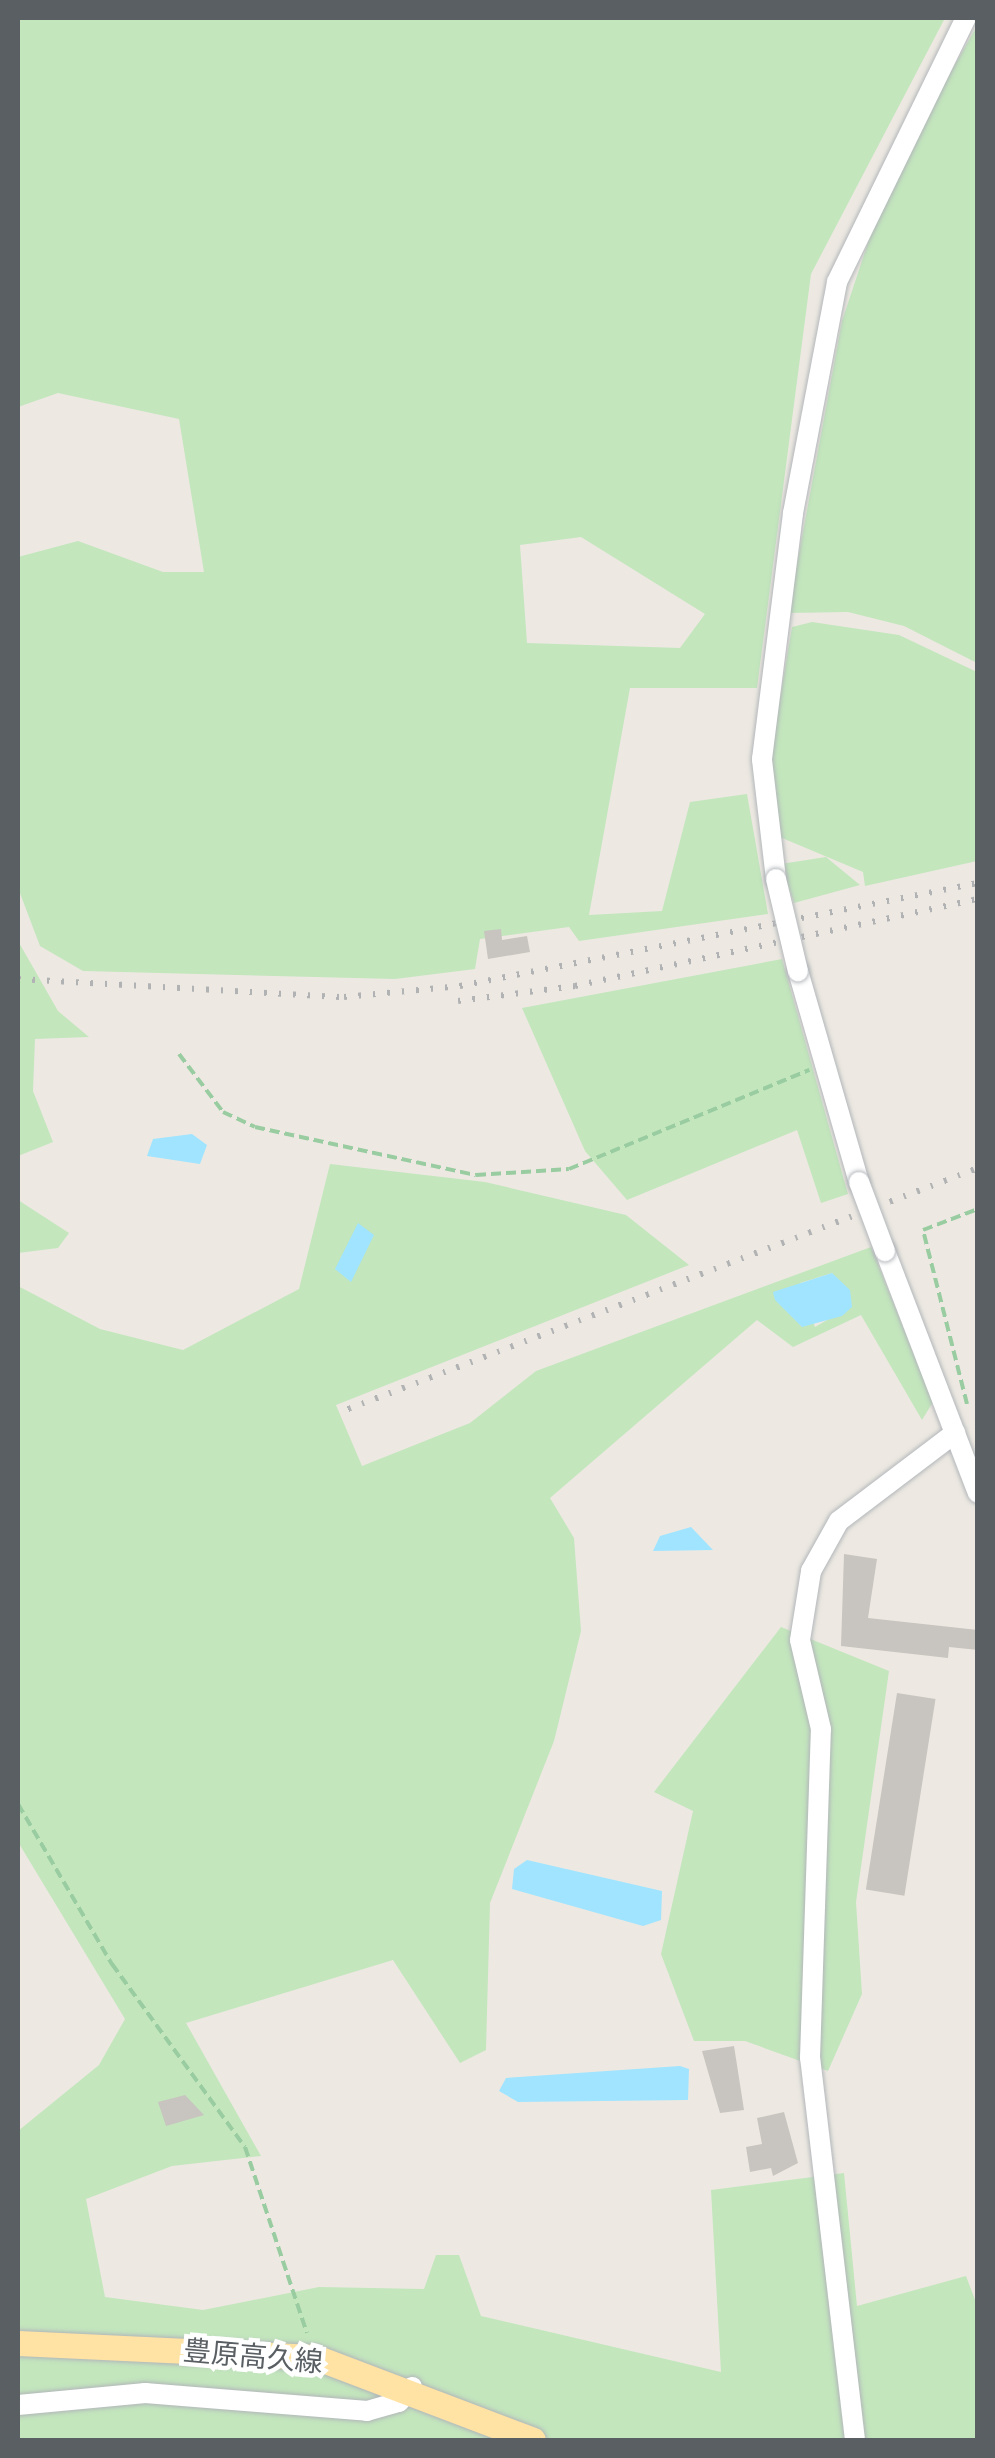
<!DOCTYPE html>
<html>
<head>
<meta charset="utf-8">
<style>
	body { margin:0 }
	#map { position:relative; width:995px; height:2458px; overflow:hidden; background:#ede9e2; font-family:"DejaVu Sans","Noto Sans JP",sans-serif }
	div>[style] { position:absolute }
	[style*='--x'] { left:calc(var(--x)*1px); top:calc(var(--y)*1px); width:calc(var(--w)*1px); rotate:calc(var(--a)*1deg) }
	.green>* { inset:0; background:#c3e6bd }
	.water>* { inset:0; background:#a0e4ff }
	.building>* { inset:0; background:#c8c4bf; transform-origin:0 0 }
	.path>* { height:4px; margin-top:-2px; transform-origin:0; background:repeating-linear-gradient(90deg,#99cca0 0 10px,transparent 0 15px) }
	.roads { filter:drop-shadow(0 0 2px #b2b6ba) drop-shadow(0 0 2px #b2b6ba) }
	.minor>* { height:20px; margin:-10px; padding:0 10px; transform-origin:10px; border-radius:10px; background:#fff }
	.major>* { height:25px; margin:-12.5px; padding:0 12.5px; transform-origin:12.5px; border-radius:12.5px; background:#ffe3a5 }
	.rail>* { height:6px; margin-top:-3px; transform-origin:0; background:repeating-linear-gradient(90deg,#b1b2b3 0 2.5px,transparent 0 14.5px) }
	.bridges { filter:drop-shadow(0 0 2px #b2b6ba) drop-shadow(0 0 2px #b2b6ba) }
	.minor-bridge>* { height:20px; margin:-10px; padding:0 10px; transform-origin:10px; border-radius:10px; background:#fff }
	span { translate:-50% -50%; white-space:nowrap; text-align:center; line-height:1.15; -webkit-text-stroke:9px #fff; paint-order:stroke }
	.street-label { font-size:28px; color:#5a5f63 }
	.frame { position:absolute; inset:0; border:20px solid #5a5f63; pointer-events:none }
</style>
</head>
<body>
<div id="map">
	<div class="green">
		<div style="clip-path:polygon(evenodd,18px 18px,945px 18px,811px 274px,757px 688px,630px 688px,589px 915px,662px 911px,690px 802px,747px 794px,768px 914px,579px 941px,569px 927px,480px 939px,475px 969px,395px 979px,83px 971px,40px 946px,18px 888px,18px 557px,78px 541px,163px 572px,204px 572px,179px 419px,58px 393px,18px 407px,18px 18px,581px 537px,705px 614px,680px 648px,527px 643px,520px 545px,581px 537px)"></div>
		<div style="clip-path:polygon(977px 26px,977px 663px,904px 626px,848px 612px,788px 613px,842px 321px,889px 180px)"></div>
		<div style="clip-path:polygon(812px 622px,899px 635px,977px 672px,977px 861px,865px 886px,863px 872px,775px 835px,766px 783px,792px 627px)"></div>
		<div style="clip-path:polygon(826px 857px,860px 885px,794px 903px,781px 864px)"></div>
		<div style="clip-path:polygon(18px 941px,58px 1011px,89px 1037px,35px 1039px,33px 1091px,53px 1142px,18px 1156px)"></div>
		<div style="clip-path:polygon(782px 959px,848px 1194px,821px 1203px,797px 1130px,627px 1200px,585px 1151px,522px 1008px)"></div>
		<div style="clip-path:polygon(evenodd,330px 1164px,485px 1182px,626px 1215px,689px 1265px,336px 1405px,362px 1466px,470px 1423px,536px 1371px,871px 1247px,933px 1402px,922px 1420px,861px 1315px,793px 1347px,757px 1320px,550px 1498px,574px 1538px,581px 1631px,554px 1741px,490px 1903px,486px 2050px,460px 2063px,393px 1960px,186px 2023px,261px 2156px,172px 2166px,86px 2199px,105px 2297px,203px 2310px,319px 2287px,424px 2289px,436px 2255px,459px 2255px,481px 2316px,721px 2372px,711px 2190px,844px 2173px,857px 2306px,966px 2276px,977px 2305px,977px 2440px,18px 2440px,18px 2131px,99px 2065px,125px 2019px,18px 1842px,18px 1286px,100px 1329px,183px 1350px,299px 1289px,330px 1164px,832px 1273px,852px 1306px,815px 1327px,800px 1283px,832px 1273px)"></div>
		<div style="clip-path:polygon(18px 1200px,69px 1233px,58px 1248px,18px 1253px)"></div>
		<div style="clip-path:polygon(781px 1627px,889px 1671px,856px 1902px,862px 1994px,828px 2071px,745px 2041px,694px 2041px,661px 1954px,693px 1811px,654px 1792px)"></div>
	</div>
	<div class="water">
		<div style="clip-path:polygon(192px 1134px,207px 1145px,200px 1164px,147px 1156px,153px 1139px)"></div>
		<div style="clip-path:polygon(358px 1223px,374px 1235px,351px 1282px,335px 1269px)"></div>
		<div style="clip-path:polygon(832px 1273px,850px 1290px,852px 1307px,842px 1316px,802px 1327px,775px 1300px,773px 1292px)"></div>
		<div style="clip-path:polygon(691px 1527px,713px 1550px,653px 1551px,660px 1536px)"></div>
		<div style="clip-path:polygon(527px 1860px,662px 1891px,661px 1920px,643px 1926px,512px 1889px,514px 1869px)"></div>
		<div style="clip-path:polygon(680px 2066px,689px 2069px,688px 2100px,518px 2102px,499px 2091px,506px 2078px)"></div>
	</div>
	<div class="building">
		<div style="clip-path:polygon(501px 929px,502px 940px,527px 936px,530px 952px,488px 959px,484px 931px)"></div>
		<div style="clip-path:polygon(844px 1554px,877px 1559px,868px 1618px,978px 1630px,978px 1650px,949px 1647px,948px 1658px,841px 1646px)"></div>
		<div style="left:897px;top:1693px;width:39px;height:199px;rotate:9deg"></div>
		<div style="clip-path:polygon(734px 2046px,744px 2110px,720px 2113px,702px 2051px)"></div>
		<div style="clip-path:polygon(185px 2095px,204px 2115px,166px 2126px,158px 2102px)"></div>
		<div style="clip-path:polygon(784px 2112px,798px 2163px,773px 2176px,771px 2168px,750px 2172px,746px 2147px,762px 2144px,757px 2118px)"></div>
	</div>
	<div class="path">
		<div style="--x:179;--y:1054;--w:73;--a:52.8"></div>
		<div style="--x:223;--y:1112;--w:35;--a:25"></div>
		<div style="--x:255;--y:1127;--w:226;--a:12.3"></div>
		<div style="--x:476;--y:1175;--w:93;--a:-3.7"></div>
		<div style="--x:569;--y:1169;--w:260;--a:-22.4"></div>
		<div style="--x:967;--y:1404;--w:179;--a:-104.2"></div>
		<div style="--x:923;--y:1230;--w:59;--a:-20.9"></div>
		<div style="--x:18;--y:1804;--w:186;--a:59.6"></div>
		<div style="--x:112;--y:1964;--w:226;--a:54"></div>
		<div style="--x:245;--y:2147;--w:196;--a:71.6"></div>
	</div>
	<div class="roads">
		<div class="minor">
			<div style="--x:776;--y:879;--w:121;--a:-96.7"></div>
			<div style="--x:762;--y:759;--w:248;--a:-82.8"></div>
			<div style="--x:793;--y:513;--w:235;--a:-79.2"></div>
			<div style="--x:837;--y:282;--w:294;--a:-64"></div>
			<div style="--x:798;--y:971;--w:220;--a:73.9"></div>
			<div style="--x:885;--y:1251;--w:259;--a:69"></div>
			<div style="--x:18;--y:2405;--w:128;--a:-5.4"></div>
			<div style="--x:145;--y:2393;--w:223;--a:4.6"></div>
			<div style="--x:367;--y:2411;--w:33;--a:-16"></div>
			<div style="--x:399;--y:2402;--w:20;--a:-49"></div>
			<div style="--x:855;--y:2440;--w:385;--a:-96.7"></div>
			<div style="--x:810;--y:2058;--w:329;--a:-88.1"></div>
			<div style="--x:821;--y:1729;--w:91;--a:-103.3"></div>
			<div style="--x:800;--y:1640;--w:70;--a:-80.9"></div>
			<div style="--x:811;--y:1571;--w:57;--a:-60.8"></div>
			<div style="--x:839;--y:1521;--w:146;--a:-37.2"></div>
		</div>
		<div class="major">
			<div style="--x:18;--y:2343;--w:297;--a:2.7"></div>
			<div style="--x:315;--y:2357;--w:233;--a:20.8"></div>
		</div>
	</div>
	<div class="rail">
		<div style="--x:18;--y:979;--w:326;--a:3.2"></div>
		<div style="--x:344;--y:997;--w:117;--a:-5.4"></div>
		<div style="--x:460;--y:986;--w:528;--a:-11.25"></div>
		<div style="--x:458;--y:1001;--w:118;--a:-7.3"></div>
		<div style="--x:575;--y:986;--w:412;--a:-12.2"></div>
		<div style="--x:348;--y:1409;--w:675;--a:-20.93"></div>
	</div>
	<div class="bridges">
		<div class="minor-bridge">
			<div style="--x:776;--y:879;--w:95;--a:76.6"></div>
			<div style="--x:859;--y:1182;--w:74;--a:69.4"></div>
		</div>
	</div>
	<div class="street-label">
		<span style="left:253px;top:2357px;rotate:5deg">豊原高久線</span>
	</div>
	<div class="frame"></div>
</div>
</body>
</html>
